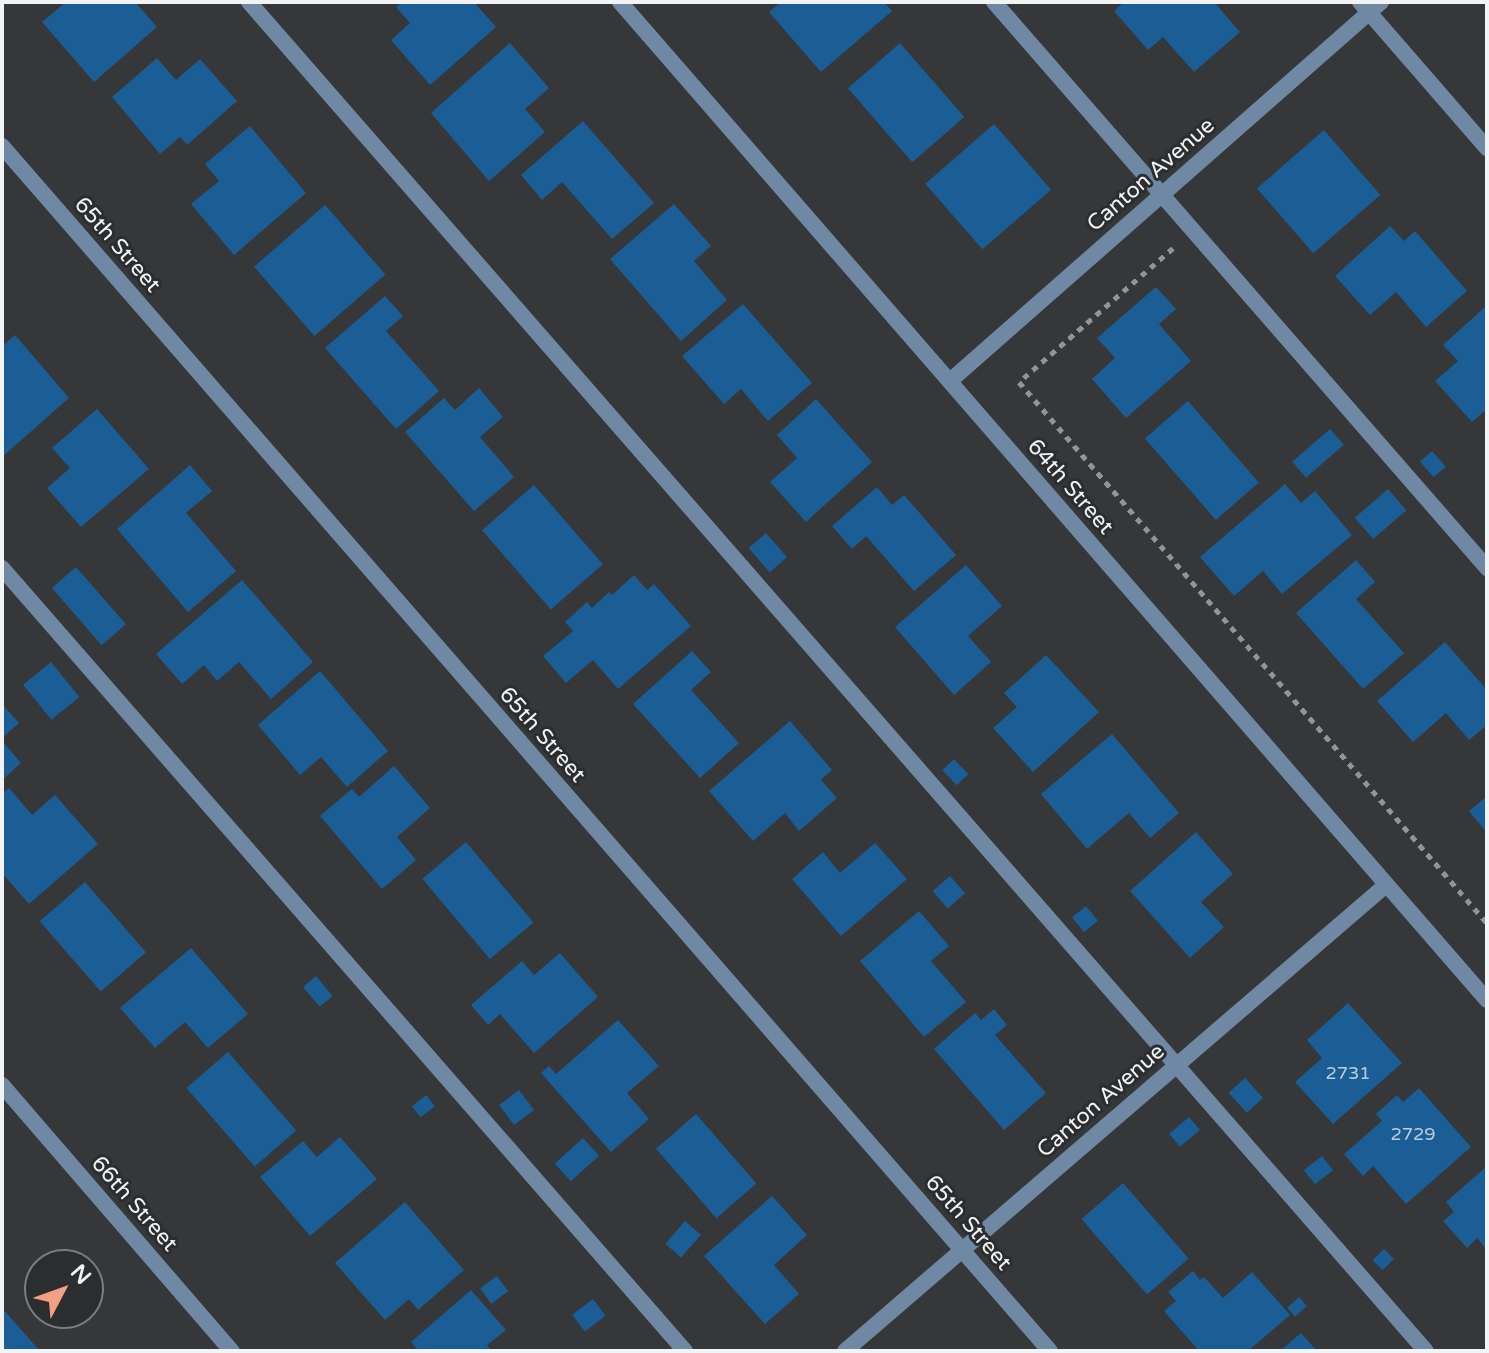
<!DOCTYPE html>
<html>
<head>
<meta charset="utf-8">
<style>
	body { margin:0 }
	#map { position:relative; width:1489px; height:1353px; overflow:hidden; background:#353739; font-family:"Varela Round",sans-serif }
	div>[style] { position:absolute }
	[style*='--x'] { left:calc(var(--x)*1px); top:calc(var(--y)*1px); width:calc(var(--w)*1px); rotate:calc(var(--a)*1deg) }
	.building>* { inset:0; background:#1b5e96; transform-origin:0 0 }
	.path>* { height:5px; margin-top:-2.5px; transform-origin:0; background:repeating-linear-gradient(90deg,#929495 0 6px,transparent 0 12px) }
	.service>* { height:16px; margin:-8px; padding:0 8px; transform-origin:8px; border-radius:8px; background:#6f89a4 }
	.minor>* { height:16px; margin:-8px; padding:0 8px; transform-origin:8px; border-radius:8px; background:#6f89a4 }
	.tertiary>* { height:16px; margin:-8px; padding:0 8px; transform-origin:8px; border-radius:8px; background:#6f89a4 }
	span { translate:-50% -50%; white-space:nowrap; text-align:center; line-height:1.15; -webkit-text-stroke:6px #2b2d2f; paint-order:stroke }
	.number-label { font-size:18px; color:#bccedc }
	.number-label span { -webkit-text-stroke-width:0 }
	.street-label { font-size:22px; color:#f1f3f4 }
	.frame { position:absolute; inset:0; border:4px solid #f1f3f4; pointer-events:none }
	.north { position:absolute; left:24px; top:1249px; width:80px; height:80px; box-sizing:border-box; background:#2b2d2f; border:2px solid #7a7c7e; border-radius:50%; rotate:49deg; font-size:22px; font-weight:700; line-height:32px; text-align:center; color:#f1f3f4 }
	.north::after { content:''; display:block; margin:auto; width:28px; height:36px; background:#f39f84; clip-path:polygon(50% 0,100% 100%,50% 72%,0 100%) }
</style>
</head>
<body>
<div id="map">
	<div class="building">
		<div style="clip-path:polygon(66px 2px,135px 2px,157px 27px,94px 82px,42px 22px)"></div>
		<div style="clip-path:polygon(402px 2px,474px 2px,496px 27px,430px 85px,391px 40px,410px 23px,396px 7px)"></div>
		<div style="clip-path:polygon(781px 2px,884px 2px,892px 11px,821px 72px,769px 12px)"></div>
		<div style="clip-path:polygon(1124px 2px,1214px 2px,1240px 32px,1194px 72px,1163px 37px,1148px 50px,1114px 11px)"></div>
		<div style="clip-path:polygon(510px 43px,549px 88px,525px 109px,545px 132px,489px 181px,431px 113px)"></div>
		<div style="left:900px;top:43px;width:98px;height:69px;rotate:49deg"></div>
		<div style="clip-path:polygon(157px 58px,176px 80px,200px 59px,237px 101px,187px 145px,180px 137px,160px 154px,112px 97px)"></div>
		<div style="clip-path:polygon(583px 121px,654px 203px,612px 239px,562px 182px,542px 200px,521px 175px)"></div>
		<div style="left:994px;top:124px;width:87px;height:91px;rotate:49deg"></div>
		<div style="clip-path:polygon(250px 126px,306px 193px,234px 255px,191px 204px,219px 181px,205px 164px)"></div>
		<div style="left:1324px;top:130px;width:86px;height:89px;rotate:49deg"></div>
		<div style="clip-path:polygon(674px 204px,711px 246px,694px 261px,727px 300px,681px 341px,610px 259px)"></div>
		<div style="left:325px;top:205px;width:92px;height:94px;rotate:49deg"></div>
		<div style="clip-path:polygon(1390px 226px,1404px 241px,1415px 231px,1467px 291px,1426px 327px,1396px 292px,1370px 315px,1335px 276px)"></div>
		<div style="clip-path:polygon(1156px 287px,1176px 309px,1159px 324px,1191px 361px,1126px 418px,1092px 379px,1115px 358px,1097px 338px)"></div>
		<div style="clip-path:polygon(385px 296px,403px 316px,386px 331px,439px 391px,396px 429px,325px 348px)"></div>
		<div style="clip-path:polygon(743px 304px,812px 383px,768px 421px,741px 389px,724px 404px,682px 356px)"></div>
		<div style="clip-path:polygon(1485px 307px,1487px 409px,1472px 422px,1435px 381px,1458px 361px,1443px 345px)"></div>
		<div style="clip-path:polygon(15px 335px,69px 398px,2px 457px,2px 346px)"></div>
		<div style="clip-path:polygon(479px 388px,503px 417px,480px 437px,514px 477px,474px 511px,405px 432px,444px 398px,455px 410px)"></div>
		<div style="clip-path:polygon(816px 399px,872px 462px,806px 522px,770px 482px,797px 458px,777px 435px)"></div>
		<div style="left:1188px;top:401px;width:108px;height:57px;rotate:49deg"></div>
		<div style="clip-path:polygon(97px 409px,149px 469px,81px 527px,47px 488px,70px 468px,52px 448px)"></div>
		<div style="left:1330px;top:429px;width:21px;height:50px;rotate:49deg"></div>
		<div style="left:1432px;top:451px;width:21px;height:16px;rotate:49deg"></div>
		<div style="clip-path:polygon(190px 465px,212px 491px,186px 513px,236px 571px,188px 612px,117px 529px)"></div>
		<div style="clip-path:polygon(1285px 484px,1301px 503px,1315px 491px,1352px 535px,1282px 594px,1263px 571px,1234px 596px,1200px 557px)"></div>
		<div style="left:534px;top:485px;width:105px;height:69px;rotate:49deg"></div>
		<div style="clip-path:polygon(877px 487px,892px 505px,904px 495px,956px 555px,914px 591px,866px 536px,852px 549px,832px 526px)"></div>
		<div style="left:1388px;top:489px;width:28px;height:44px;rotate:49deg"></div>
		<div style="left:766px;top:533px;width:32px;height:23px;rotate:49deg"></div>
		<div style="clip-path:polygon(1356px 560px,1375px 582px,1356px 599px,1404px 653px,1363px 689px,1296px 613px)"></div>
		<div style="clip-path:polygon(966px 565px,1002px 606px,968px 636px,991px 662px,954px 695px,895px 627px)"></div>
		<div style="left:76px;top:567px;width:76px;height:32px;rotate:49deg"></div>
		<div style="clip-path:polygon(634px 575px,647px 590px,654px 584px,691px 626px,618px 689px,593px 660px,566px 683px,543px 656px,573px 631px,565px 622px,587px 602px,592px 608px,609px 592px,612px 595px)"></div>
		<div style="clip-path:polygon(242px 580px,313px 662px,271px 699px,239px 662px,217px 681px,204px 665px,182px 684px,156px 654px)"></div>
		<div style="clip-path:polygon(1445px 642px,1487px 690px,1487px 725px,1469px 740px,1446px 713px,1413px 742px,1377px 701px)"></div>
		<div style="clip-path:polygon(692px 651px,711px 672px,691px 690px,739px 743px,700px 778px,633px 704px)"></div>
		<div style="clip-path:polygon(1046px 655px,1099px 712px,1033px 772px,993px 728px,1017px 707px,1004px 693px)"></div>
		<div style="left:51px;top:662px;width:45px;height:36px;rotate:51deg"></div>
		<div style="clip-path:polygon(320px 671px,388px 751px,347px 787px,321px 757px,300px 775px,258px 725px)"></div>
		<div style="clip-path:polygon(2px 704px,19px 723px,2px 738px)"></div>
		<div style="clip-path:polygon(790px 721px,832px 770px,821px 780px,837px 798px,799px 831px,785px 813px,753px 841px,709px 791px)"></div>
		<div style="clip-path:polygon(1112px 734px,1179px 813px,1150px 838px,1129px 813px,1087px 849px,1041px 794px)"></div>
		<div style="clip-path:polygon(2px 741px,21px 763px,2px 780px)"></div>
		<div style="left:954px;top:759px;width:21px;height:16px;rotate:47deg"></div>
		<div style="clip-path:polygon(394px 766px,430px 808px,397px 837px,416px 860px,382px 889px,320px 816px,352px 789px,359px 797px)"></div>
		<div style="clip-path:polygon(9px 788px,32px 815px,55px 795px,98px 844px,29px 904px,2px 873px,2px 794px)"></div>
		<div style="clip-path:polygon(1487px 796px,1487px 833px,1469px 811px)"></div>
		<div style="clip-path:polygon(1196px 832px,1233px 874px,1201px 902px,1224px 927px,1190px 958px,1130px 891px)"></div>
		<div style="left:466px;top:842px;width:105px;height:57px;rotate:50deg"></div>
		<div style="clip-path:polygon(875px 843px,907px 879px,841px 936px,792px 879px,823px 852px,840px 873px)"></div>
		<div style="left:950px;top:876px;width:23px;height:23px;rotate:49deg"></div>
		<div style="left:85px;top:882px;width:93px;height:60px;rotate:49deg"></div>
		<div style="left:1086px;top:906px;width:19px;height:18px;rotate:51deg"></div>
		<div style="clip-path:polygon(919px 911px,949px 946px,931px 961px,966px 1002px,924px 1037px,860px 961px)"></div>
		<div style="clip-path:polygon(191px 948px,248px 1014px,208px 1048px,185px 1022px,155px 1048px,120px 1008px)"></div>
		<div style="clip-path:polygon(560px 953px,598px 997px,534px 1053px,500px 1014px,488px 1025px,471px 1005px,522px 961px,534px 975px)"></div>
		<div style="left:316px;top:976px;width:26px;height:17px;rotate:50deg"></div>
		<div style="clip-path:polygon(1348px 1003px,1402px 1063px,1333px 1124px,1295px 1082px,1322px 1058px,1307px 1040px)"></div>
		<div style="clip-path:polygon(994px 1009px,1007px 1025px,995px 1035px,1046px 1093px,1004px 1130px,934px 1049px,975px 1013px,981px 1020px)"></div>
		<div style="clip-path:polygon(618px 1020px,659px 1066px,627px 1093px,649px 1119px,611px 1152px,541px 1073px,549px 1066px,556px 1074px)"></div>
		<div style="left:228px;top:1052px;width:104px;height:55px;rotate:49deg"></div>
		<div style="left:1245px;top:1078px;width:27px;height:22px;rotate:48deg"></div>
		<div style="clip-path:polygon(1419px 1088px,1471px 1147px,1406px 1204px,1373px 1166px,1363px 1176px,1344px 1154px,1382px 1121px,1376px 1114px,1397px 1095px,1403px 1102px)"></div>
		<div style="left:519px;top:1090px;width:25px;height:25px;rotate:53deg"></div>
		<div style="left:426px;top:1095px;width:14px;height:18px;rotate:51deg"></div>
		<div style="left:696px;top:1114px;width:92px;height:53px;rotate:49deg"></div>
		<div style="left:1189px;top:1117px;width:17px;height:26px;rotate:50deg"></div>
		<div style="clip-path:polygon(340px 1137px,377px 1179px,310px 1236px,260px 1177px,303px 1141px,317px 1157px)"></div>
		<div style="left:583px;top:1138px;width:24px;height:38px;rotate:48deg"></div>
		<div style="left:1322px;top:1156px;width:18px;height:23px;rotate:52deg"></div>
		<div style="clip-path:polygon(1487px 1166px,1487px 1250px,1477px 1238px,1467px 1248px,1443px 1221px,1454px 1212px,1446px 1202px)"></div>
		<div style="left:1123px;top:1183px;width:100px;height:55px;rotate:49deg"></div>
		<div style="clip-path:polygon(772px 1196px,807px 1235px,774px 1265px,799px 1294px,765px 1324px,704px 1256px)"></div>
		<div style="clip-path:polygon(405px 1202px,464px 1270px,418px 1310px,409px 1299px,385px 1320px,335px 1263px)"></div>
		<div style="left:685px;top:1221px;width:21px;height:30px;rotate:41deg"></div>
		<div style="left:1384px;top:1249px;width:14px;height:16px;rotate:45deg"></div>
		<div style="clip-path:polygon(1193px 1271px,1200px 1280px,1204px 1277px,1223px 1298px,1252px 1272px,1290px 1315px,1248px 1351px,1199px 1351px,1164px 1311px,1176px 1301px,1168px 1292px)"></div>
		<div style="left:497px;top:1276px;width:19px;height:21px;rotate:54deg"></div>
		<div style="clip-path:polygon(471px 1290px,506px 1330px,487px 1345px,492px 1351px,419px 1351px,411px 1342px)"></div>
		<div style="left:1299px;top:1297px;width:12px;height:16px;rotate:48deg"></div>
		<div style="left:593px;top:1299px;width:21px;height:26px;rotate:53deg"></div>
		<div style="clip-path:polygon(2px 1308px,40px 1351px,2px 1351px)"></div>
		<div style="clip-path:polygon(1301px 1333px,1317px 1351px,1280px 1351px)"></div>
	</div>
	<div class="path">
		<div style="--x:1173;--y:248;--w:204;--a:139"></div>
		<div style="--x:1019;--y:382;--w:715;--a:49.14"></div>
	</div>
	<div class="service">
		<div style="--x:249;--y:2;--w:1790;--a:48.9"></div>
		<div style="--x:994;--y:2;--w:751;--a:48.94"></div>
		<div style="--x:2;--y:568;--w:1039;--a:48.9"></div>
	</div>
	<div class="minor">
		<div style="--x:620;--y:2;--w:1322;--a:49.02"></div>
		<div style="--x:1360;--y:2;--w:194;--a:49"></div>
		<div style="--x:2;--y:146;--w:1597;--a:48.99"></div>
		<div style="--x:950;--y:381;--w:574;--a:-41.33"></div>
		<div style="--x:845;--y:1351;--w:714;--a:-40.74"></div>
	</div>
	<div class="tertiary">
		<div style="--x:2;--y:1085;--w:352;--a:49.2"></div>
	</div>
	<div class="number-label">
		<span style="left:1348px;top:1073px">2731</span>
		<span style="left:1413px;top:1134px">2729</span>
	</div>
	<div class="street-label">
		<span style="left:1151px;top:175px;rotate:-41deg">Canton Avenue</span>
		<span style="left:117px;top:245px;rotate:49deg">65th Street</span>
		<span style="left:1070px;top:487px;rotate:49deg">64th Street</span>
		<span style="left:542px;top:735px;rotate:49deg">65th Street</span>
		<span style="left:1101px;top:1101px;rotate:-41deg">Canton Avenue</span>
		<span style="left:134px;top:1204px;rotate:49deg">66th Street</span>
		<span style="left:968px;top:1223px;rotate:49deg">65th Street</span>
	</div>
	<div class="frame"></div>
	<div class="north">N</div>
</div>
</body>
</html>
